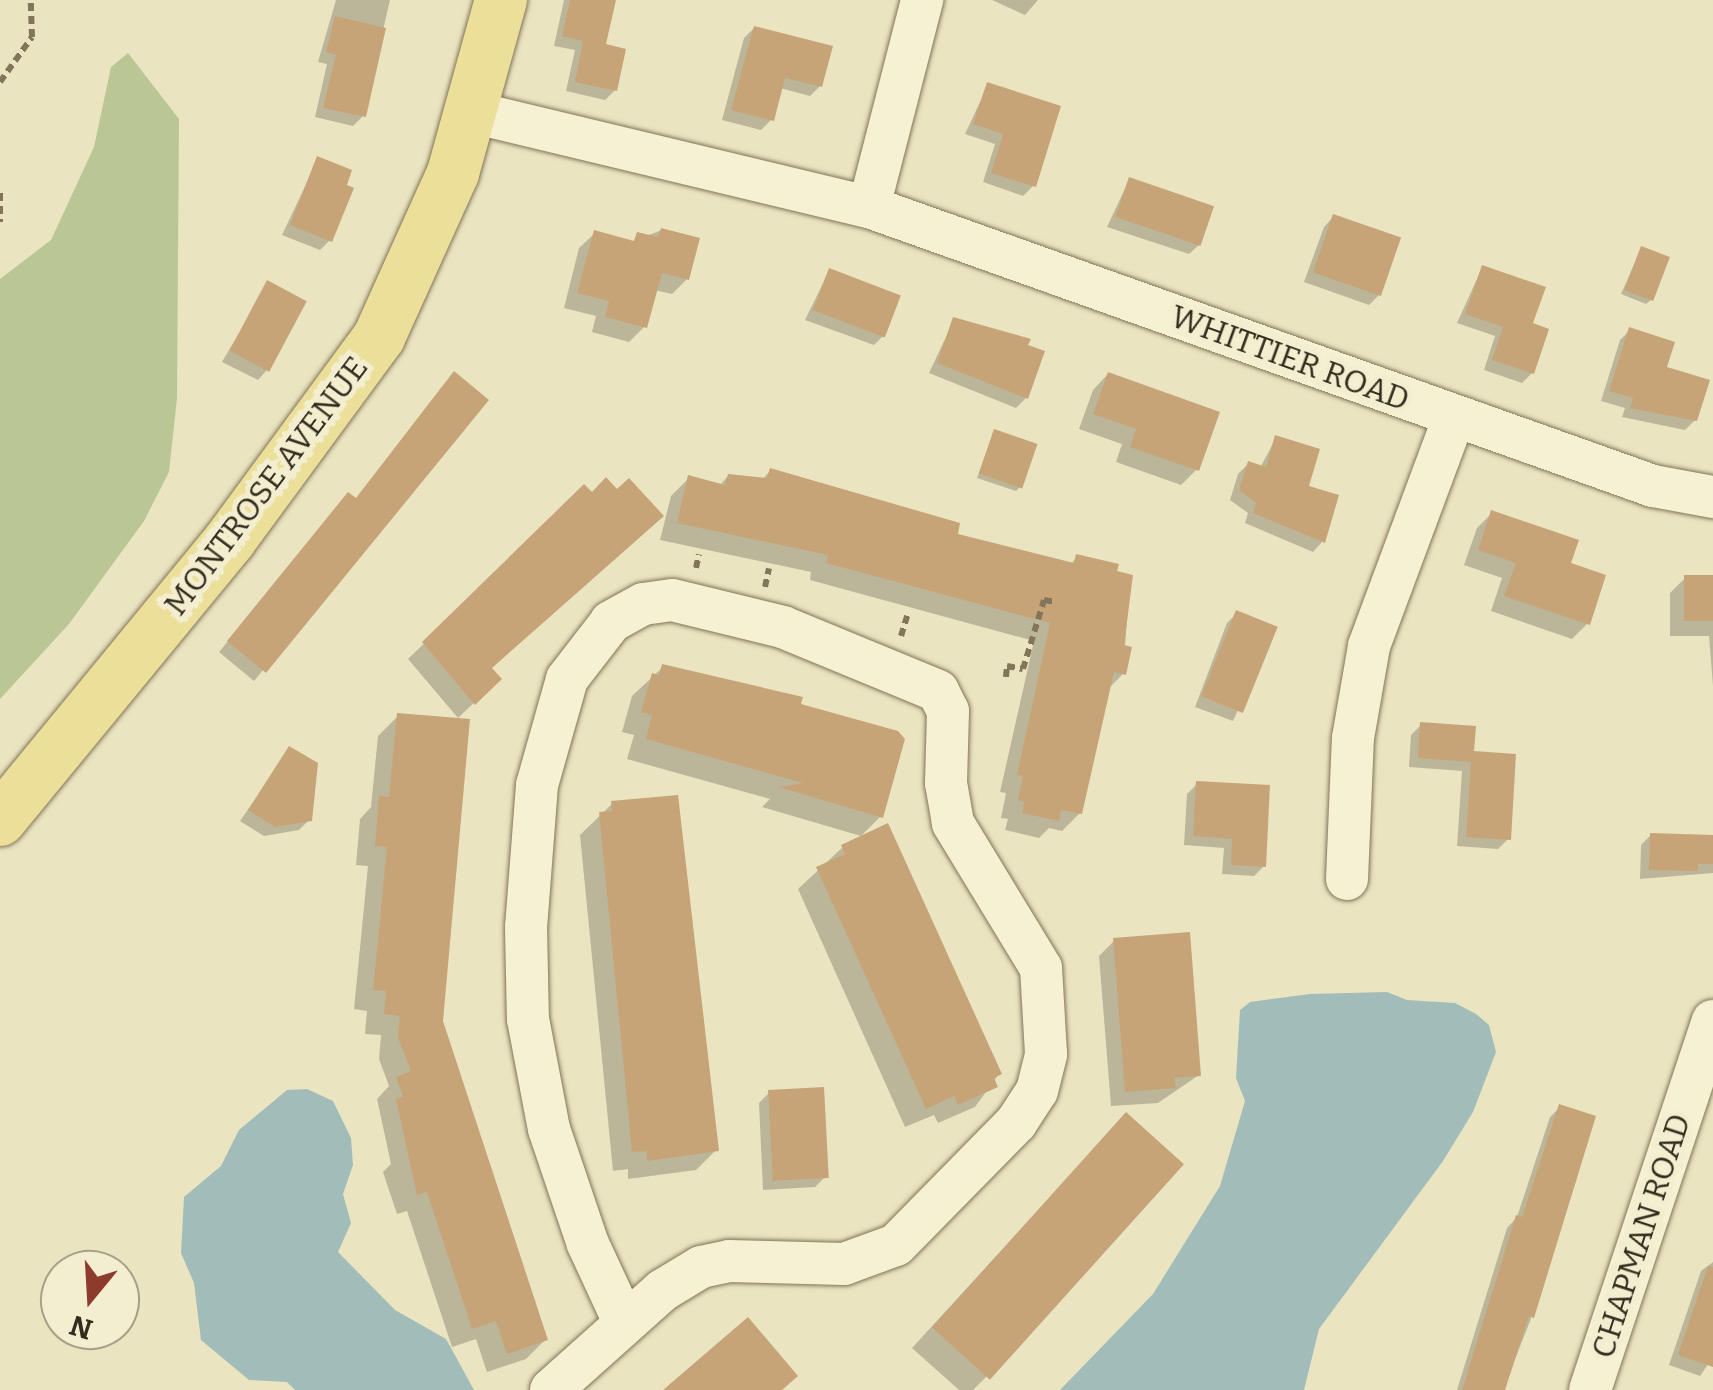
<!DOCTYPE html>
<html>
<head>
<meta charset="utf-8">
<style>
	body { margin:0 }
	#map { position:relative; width:1713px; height:1390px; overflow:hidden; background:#eae4c0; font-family:Bitter,serif }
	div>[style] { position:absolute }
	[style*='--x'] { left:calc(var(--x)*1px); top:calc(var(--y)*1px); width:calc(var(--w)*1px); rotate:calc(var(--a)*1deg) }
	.green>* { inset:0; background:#bac795 }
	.water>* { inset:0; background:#a2bdb9 }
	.shadow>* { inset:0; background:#0003 }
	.building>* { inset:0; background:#c7a478; transform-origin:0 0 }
	.path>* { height:6px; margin-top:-3px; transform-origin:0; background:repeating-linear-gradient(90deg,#827559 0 8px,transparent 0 13px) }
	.roads { filter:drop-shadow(0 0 2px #827559) drop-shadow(0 0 2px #827559) }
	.minor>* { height:42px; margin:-21px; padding:0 21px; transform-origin:21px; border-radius:21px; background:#f6f1d2 }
	.major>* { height:52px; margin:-26px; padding:0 26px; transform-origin:26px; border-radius:26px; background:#ecdf99 }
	span { translate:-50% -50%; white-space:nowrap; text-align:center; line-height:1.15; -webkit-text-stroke:10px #f2eecf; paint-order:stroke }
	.street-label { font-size:32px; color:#332b1d }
	.north { position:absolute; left:40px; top:1250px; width:100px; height:100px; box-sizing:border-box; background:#f2eecf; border:2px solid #a6a088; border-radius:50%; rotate:198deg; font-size:28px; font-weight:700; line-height:40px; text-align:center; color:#332b1d }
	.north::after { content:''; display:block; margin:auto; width:35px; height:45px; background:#8d3b2d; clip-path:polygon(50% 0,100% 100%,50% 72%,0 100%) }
</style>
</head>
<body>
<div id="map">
	<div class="green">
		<div style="clip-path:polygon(128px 53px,179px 119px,177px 398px,169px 472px,144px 521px,69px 624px,0 699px,0 279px,51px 240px,94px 147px,111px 67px)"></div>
	</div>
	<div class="water">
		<div style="clip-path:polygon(1387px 992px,1407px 1000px,1455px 1003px,1476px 1014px,1489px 1025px,1496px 1052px,1473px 1112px,1443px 1161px,1319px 1329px,1304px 1390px,1060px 1390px,1153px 1294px,1220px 1186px,1245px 1101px,1236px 1078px,1240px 1010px,1250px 1002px,1310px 994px)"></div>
		<div style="clip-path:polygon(307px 1089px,333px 1101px,351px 1138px,353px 1165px,343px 1194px,351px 1223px,338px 1252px,395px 1310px,446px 1339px,474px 1390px,295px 1390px,287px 1382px,249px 1380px,201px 1340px,194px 1283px,181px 1253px,184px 1197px,221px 1166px,239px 1130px,287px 1090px)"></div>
	</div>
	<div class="shadow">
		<div style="clip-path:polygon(336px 0,390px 0,363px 116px,353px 126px,315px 117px,327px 64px,318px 62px)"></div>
		<div style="clip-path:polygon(564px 0,613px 0,603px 46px,615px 90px,605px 100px,566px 91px,575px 50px,554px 46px)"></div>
		<div style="clip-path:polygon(992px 0,1038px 0,1025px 15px)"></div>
		<div style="clip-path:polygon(754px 28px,820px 86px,810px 96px,780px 88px,771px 120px,761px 130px,722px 120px,744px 38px)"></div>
		<div style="clip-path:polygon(988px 85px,1033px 186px,1023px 196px,983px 182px,995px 144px,965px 134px)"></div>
		<div style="clip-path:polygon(318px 159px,330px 240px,320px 250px,282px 235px)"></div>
		<div style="clip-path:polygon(1129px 180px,1199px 245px,1189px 254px,1107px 227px)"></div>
		<div style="clip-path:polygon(1333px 217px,1379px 295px,1369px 305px,1304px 282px,1324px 227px)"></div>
		<div style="clip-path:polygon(662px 230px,687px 279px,672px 294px,654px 290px,644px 327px,629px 342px,592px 332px,596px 316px,564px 308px,579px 248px,595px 233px,630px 242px)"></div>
		<div style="clip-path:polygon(1641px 249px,1651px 300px,1646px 304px,1621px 294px)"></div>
		<div style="clip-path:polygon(1482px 268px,1530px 325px,1532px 373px,1522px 383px,1484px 370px,1495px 336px,1457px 323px)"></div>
		<div style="clip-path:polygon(829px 271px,884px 335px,874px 345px,805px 320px)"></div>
		<div style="clip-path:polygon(268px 284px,267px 370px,258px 380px,222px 362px)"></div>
		<div style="clip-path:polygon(954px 320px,1026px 398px,1016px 408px,929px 373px)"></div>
		<div style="clip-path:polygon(1630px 330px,1695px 420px,1685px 430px,1622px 417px,1625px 408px,1601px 401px,1620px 340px)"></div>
		<div style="clip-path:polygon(1108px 374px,1196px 470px,1181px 485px,1116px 462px,1122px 444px,1079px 429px,1093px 390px)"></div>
		<div style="clip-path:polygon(485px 400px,254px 681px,219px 652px,339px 505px,355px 500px)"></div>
		<div style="clip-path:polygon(995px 432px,1020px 487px,1016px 491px,977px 478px)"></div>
		<div style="clip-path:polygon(1276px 438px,1305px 487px,1322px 542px,1313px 552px,1245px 523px,1248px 513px,1230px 500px,1238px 474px,1248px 464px,1260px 468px)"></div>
		<div style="clip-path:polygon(770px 471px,955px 535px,1070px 565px,1077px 557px,1130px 577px,1123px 674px,1108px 689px,1080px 813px,1062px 831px,1049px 828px,1039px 838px,1005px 830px,1008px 819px,1001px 818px,1006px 793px,1000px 792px,1034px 641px,810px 580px,811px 572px,660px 540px,671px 496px,689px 478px,719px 486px,728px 476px,762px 480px)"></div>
		<div style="clip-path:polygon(584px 488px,646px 531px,489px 668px,499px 679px,458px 718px,408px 659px)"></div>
		<div style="clip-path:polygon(1492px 513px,1568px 565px,1588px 623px,1572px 639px,1491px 611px,1502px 578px,1464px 565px,1477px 528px)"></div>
		<div style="clip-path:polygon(1685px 578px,1713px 578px,1713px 686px,1709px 636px,1670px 636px,1670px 593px)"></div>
		<div style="clip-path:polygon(1237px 613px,1275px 628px,1233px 721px,1195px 707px,1227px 623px)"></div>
		<div style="clip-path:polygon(663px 667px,800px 698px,797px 705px,881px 816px,861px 836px,762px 807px,770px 799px,627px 759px,634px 735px,622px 732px,632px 696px)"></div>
		<div style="clip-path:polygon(398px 716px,441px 1021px,546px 1339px,526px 1359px,487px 1372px,476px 1339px,452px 1347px,407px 1211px,397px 1214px,383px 1172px,391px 1164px,377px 1099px,389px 1086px,379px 1059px,381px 1035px,365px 1034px,367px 1011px,354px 1009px,368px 866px,356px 865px,360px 819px,371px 807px,378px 736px)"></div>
		<div style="clip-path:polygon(1421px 725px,1472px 753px,1508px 839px,1498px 849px,1457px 846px,1462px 771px,1409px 767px,1411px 735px)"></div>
		<div style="clip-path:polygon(290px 749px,309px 820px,299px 830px,264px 836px,240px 821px)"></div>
		<div style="clip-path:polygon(1197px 784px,1264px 866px,1254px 876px,1222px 874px,1224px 848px,1184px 845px,1187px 794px)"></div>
		<div style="clip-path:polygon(612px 804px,716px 1150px,696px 1170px,628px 1179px,628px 1169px,613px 1171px,580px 835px)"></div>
		<div style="clip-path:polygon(1651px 835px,1713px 838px,1713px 873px,1640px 879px,1641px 845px)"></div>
		<div style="clip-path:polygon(843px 847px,999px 1074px,975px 1107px,938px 1123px,934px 1115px,905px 1127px,798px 889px)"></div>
		<div style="clip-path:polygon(1114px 941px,1199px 1075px,1158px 1103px,1111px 1106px,1099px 956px)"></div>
		<div style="clip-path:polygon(769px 1093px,825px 1177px,815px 1187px,763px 1190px,759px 1103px)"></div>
		<div style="clip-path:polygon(1560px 1107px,1532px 1316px,1503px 1390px,1457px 1390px,1507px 1228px,1517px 1217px,1550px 1117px)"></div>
		<div style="clip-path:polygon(1107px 1135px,986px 1377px,973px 1390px,959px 1390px,912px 1348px)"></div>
		<div style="clip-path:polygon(1713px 1262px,1713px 1357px,1700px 1376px,1669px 1365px,1701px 1271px)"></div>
	</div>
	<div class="building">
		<div style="clip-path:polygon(570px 0,616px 0,606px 44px,626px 49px,617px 91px,575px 82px,583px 41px,562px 36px)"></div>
		<div style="clip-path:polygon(335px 16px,386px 28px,366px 117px,323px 108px,336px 55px,326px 52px)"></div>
		<div style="clip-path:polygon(754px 26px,833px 46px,822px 87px,785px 78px,774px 121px,731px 110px)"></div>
		<div style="clip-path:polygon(987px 82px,1061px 106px,1036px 187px,991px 173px,1003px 134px,973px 124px)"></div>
		<div style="clip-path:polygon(317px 156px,352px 170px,347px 185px,354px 188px,332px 242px,290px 225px)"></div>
		<div style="left:1129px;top:177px;width:90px;height:42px;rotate:19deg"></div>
		<div style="left:1333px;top:214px;width:72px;height:62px;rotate:19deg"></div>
		<div style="clip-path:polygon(661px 228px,700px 238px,689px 280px,662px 273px,647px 328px,605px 317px,609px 301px,577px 293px,594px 230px,634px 241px,637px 232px,658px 237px)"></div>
		<div style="left:1641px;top:246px;width:31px;height:47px;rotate:21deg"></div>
		<div style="clip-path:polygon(1482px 265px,1546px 287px,1533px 323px,1549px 329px,1534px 374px,1492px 360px,1503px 327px,1465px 314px)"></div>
		<div style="left:829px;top:268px;width:77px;height:45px;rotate:21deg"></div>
		<div style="left:267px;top:280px;width:45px;height:80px;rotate:28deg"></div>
		<div style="clip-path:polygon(953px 317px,1031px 339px,1028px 345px,1045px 351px,1028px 399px,937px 363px)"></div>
		<div style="clip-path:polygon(1629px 327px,1675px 342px,1667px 367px,1710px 380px,1697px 421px,1630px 408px,1633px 398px,1609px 391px)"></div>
		<div style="clip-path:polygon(454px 371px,489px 400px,266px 673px,227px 641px,348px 492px,356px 498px)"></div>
		<div style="clip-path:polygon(1108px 372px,1220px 412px,1199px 471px,1130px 447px,1136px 429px,1093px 414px)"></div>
		<div style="left:994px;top:429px;width:46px;height:47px;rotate:19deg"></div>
		<div style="clip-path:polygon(1275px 435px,1320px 449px,1309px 486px,1339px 495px,1325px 543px,1253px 513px,1256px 503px,1239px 490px,1248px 461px,1266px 467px)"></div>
		<div style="clip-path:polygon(770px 468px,960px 523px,958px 534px,1074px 563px,1076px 554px,1119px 564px,1117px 571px,1133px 575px,1124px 645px,1132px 647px,1126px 675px,1114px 672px,1082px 814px,1061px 810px,1059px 821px,1022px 813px,1024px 802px,1018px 800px,1023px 776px,1017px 775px,1050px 623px,826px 563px,828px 555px,677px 523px,688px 475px,725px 485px,728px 474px,767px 478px)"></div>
		<div style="clip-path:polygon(606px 477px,617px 489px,629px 478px,664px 516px,492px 668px,502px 679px,475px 705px,422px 642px,584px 484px,592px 492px)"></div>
		<div style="clip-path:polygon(1491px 510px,1579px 540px,1571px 563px,1606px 575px,1590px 625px,1504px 596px,1516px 563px,1478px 550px)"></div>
		<div style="left:1684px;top:575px;width:29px;height:46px"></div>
		<div style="left:1236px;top:610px;width:45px;height:93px;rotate:22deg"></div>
		<div style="clip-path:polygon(662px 664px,803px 697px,801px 704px,898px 731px,905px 739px,883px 818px,779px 787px,803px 783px,646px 739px,652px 715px,641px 712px,652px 673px,659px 675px)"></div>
		<div style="clip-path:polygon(397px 713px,470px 719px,443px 1021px,548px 1340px,507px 1354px,496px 1321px,472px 1329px,427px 1192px,417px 1195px,396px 1099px,403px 1097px,396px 1077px,411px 1071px,398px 1038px,400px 1016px,384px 1014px,386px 991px,373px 990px,387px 847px,375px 846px,379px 796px,389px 797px)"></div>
		<div style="clip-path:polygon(1420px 722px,1476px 726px,1474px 751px,1516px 754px,1511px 840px,1466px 837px,1471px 762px,1418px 758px)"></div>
		<div style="clip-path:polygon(289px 746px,318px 763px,312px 821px,275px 827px,248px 810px)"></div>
		<div style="clip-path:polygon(1196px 781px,1270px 785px,1266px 867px,1231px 865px,1232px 839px,1193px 836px)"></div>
		<div style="clip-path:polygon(678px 795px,719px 1151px,647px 1161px,647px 1151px,632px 1152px,599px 812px,612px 811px,611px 801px)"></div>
		<div style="clip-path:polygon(888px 823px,1002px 1074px,994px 1078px,998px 1087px,958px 1105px,954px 1096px,926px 1109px,816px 867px,845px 854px,841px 845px)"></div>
		<div style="clip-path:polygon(1650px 833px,1713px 835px,1713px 864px,1698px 864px,1698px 871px,1649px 870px)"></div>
		<div style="clip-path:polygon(1190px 932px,1201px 1076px,1174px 1078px,1176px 1088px,1125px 1092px,1113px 938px)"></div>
		<div style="left:824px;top:1087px;width:91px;height:56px;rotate:87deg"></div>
		<div style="clip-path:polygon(1559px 1104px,1596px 1116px,1534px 1318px,1529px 1316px,1505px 1390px,1462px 1390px,1516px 1215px,1522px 1217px)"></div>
		<div style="left:1126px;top:1112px;width:78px;height:290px;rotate:42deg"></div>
		<div style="clip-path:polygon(1708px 1266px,1713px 1267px,1713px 1367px,1678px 1355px)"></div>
		<div style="clip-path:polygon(748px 1317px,798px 1376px,782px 1390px,663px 1390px)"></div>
	</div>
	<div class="path">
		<div style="--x:0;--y:82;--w:55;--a:-54.6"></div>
		<div style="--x:32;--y:37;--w:37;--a:-92"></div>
		<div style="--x:0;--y:193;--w:29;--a:90"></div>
		<div style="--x:696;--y:568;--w:14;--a:-78"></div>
		<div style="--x:765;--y:587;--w:19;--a:-78"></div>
		<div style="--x:901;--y:636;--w:24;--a:-73"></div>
		<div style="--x:1006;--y:677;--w:11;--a:-85"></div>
		<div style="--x:1007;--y:666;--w:16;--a:11"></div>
		<div style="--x:1023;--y:669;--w:72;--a:-73.1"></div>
		<div style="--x:1044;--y:600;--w:11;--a:10"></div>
	</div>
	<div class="roads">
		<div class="minor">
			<div style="--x:472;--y:112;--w:408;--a:13.5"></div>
			<div style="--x:869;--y:207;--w:832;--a:19.59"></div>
			<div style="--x:1653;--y:486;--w:61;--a:10.4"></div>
			<div style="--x:869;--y:207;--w:214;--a:-75.6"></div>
			<div style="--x:1347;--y:879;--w:141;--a:-87.6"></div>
			<div style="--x:1353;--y:738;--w:93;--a:-80.1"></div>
			<div style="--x:1369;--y:646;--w:244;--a:-69.6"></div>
			<div style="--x:551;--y:1390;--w:150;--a:-41.8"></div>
			<div style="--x:663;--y:1290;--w:44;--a:-31.2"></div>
			<div style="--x:701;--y:1267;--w:29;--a:-12"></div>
			<div style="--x:729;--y:1261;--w:115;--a:1.5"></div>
			<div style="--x:844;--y:1264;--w:55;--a:-20.1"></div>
			<div style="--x:896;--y:1245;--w:171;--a:-45.5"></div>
			<div style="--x:1016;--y:1123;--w:38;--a:-57"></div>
			<div style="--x:1037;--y:1091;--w:38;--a:-76"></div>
			<div style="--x:1046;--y:1054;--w:86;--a:-93.3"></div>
			<div style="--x:1041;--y:968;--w:170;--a:-121.3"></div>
			<div style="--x:953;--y:823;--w:41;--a:-99.9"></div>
			<div style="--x:946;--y:783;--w:72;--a:-88.4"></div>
			<div style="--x:948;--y:711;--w:22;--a:-117"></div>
			<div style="--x:938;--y:691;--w:168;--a:-157.6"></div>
			<div style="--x:783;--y:627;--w:114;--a:-166.3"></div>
			<div style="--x:672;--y:600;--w:29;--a:172"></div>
			<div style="--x:643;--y:604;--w:37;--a:151"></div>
			<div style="--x:611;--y:622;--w:72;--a:127.7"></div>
			<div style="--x:567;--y:679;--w:110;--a:105.8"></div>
			<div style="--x:537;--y:785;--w:142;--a:94.4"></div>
			<div style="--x:526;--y:927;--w:92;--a:88.8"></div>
			<div style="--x:528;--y:1019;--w:112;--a:79.2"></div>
			<div style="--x:549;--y:1129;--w:121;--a:71.3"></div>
			<div style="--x:588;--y:1244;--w:86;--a:65.2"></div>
			<div style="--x:1590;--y:1390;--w:389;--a:-71.6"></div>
		</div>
		<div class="major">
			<div style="--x:0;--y:820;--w:362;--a:-50.6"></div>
			<div style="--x:230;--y:540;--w:252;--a:-53.7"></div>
			<div style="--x:379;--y:337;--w:180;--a:-65.7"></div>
			<div style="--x:453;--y:173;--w:180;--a:-74.5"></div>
		</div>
	</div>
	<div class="street-label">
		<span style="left:1290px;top:358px;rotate:20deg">WHITTIER ROAD</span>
		<span style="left:266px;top:486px;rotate:-53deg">MONTROSE AVENUE</span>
		<span style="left:1641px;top:1236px;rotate:-72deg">CHAPMAN ROAD</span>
	</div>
	<div class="north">N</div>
</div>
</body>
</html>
